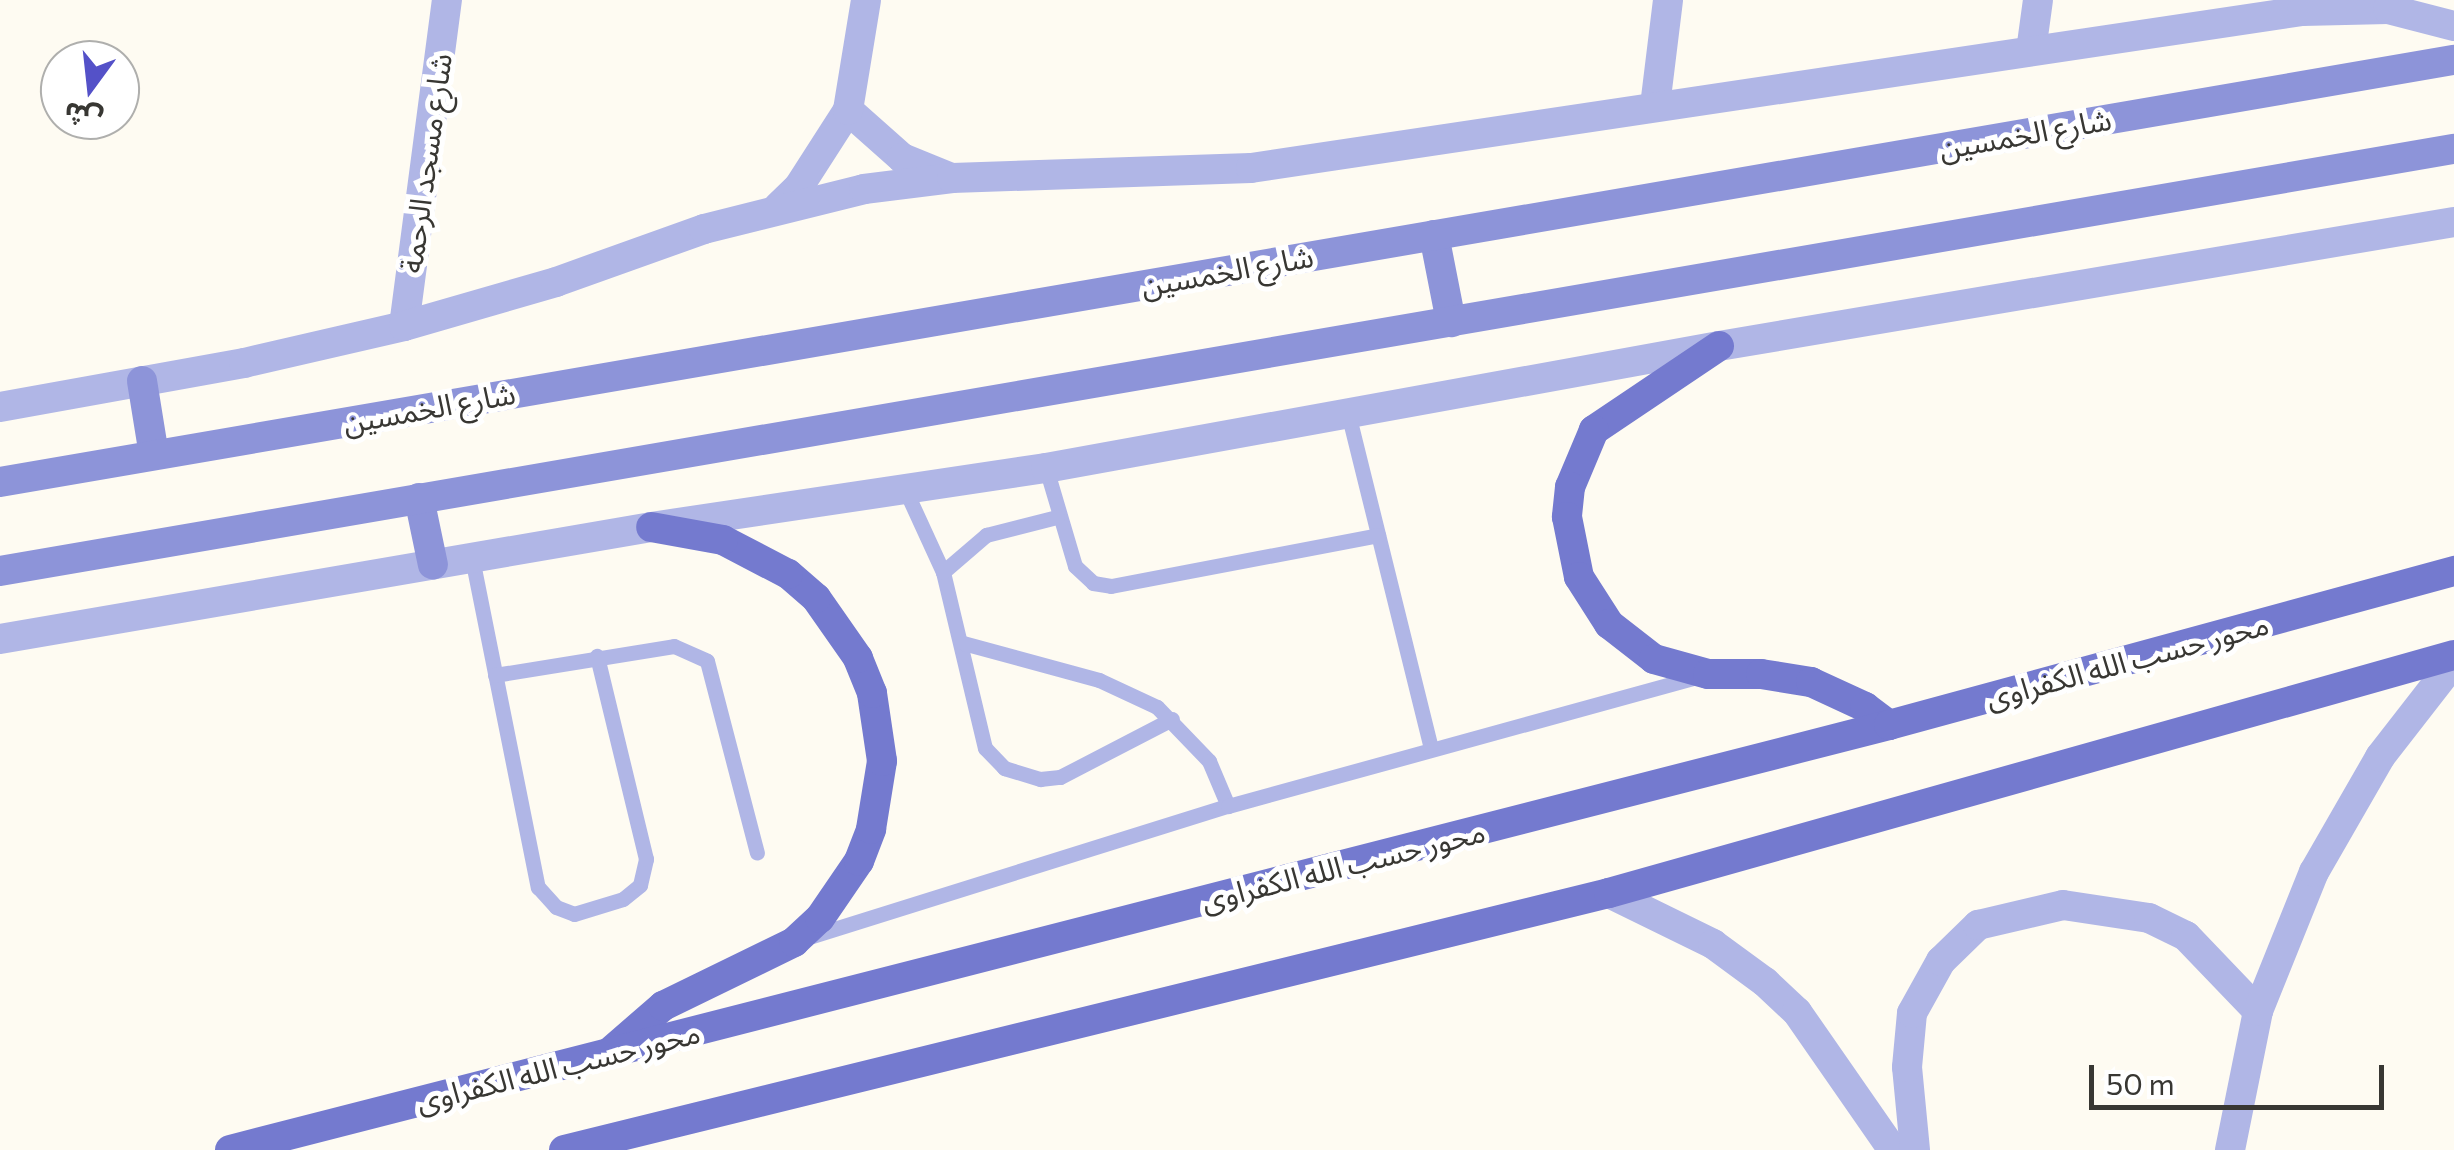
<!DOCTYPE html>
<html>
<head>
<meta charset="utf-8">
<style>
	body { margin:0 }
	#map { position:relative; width:2454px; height:1150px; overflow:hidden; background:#fefbf2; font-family:Commissioner,"Noto Sans Arabic",sans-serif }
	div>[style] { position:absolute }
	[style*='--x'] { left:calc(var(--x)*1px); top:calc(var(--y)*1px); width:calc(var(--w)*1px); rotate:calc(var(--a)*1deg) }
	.service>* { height:15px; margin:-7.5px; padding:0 7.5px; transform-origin:7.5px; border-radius:7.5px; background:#b0b6e6 }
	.minor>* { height:30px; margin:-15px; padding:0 15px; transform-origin:15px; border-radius:15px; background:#b0b6e6 }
	.tertiary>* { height:30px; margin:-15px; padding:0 15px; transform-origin:15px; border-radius:15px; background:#b0b6e6 }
	.secondary>* { height:30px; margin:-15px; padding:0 15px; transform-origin:15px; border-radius:15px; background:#8d94d9 }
	.primary>* { height:30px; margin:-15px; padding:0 15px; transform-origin:15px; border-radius:15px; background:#747acf }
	span { translate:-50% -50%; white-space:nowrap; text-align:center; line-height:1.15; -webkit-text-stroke:10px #fff; paint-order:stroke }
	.street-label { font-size:30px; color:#383733 }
	.north { position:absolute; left:40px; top:40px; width:100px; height:100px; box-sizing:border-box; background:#fff; border:2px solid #afafad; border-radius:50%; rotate:195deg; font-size:28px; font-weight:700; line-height:40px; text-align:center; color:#383733 }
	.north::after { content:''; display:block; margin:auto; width:35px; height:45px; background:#5451c8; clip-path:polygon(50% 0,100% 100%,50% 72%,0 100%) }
	.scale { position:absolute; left:2089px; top:1065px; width:295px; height:45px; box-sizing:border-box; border:5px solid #383733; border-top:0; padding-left:12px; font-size:30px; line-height:35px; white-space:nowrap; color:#383733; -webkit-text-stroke:8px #fff; paint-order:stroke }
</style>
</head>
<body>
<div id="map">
	<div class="service">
		<div style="--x:1348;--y:413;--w:345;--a:76.1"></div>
		<div style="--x:1046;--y:468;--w:102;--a:73.5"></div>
		<div style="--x:1075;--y:566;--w:25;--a:43"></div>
		<div style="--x:1093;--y:583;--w:18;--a:9"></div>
		<div style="--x:1111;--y:586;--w:272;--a:-10.8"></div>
		<div style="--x:904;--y:487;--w:94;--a:65.4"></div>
		<div style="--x:943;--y:572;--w:181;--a:76.6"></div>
		<div style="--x:985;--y:748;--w:28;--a:46"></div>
		<div style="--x:1004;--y:768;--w:38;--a:17"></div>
		<div style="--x:1040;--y:779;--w:20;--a:-6"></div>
		<div style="--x:1060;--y:777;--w:126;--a:-27.4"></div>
		<div style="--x:472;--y:558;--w:336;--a:78.7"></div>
		<div style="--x:538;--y:887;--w:27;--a:48"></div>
		<div style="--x:556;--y:907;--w:19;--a:21"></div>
		<div style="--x:574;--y:914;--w:51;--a:-17"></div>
		<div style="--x:623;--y:899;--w:22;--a:-39"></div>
		<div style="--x:640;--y:885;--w:27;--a:-77"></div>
		<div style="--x:646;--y:859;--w:209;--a:-103.6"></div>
		<div style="--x:943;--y:572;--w:57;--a:-40.7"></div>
		<div style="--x:986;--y:535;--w:73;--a:-14.2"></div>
		<div style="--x:963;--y:643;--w:141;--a:15.2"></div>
		<div style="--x:1099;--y:680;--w:64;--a:25"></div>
		<div style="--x:1157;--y:707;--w:75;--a:46.1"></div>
		<div style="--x:1209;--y:761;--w:49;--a:67.1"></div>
		<div style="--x:495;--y:675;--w:181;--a:-9.2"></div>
		<div style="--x:674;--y:646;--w:36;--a:24"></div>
		<div style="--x:707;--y:661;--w:198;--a:75.4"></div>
		<div style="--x:812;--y:936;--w:436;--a:-17.4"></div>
		<div style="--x:1228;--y:806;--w:486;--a:-15.4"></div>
	</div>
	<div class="minor">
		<div style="--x:2031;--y:51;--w:51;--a:-82.2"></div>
		<div style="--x:1655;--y:106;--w:107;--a:-83"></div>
		<div style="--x:848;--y:110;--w:72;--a:41.6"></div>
		<div style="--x:902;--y:158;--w:51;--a:22"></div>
		<div style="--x:778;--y:207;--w:28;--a:-44"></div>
		<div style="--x:798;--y:188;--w:93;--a:-57.3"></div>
		<div style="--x:848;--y:110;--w:111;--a:-80.7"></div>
		<div style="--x:404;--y:326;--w:329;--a:-82.5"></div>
		<div style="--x:0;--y:407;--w:248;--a:-10.2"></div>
		<div style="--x:244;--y:363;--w:164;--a:-13"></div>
		<div style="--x:404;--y:326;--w:158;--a:-16.1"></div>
		<div style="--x:556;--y:282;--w:157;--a:-19.7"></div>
		<div style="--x:704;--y:229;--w:165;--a:-14"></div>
		<div style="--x:864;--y:189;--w:89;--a:-7.1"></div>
		<div style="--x:952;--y:178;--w:299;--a:-1.9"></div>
		<div style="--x:1251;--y:168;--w:1063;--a:-8.5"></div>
		<div style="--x:2302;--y:11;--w:86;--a:-1.3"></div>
		<div style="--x:2388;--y:9;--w:68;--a:14.4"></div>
		<div style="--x:0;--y:639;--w:661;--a:-9.76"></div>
		<div style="--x:651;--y:527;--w:399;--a:-8.5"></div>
		<div style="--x:1046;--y:468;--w:684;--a:-10.27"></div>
		<div style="--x:1719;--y:346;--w:745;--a:-9.58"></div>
	</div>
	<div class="tertiary">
		<div style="--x:1609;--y:893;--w:116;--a:26.1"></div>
		<div style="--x:1713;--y:944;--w:64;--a:36.2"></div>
		<div style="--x:1765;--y:982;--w:44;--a:43.2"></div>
		<div style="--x:1797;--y:1012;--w:168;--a:55.2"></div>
		<div style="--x:1915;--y:1150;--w:83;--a:-95.5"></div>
		<div style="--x:1907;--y:1067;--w:54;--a:-84.7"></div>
		<div style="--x:1912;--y:1013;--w:60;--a:-60.9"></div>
		<div style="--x:1941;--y:961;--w:52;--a:-44.2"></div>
		<div style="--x:1978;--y:925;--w:87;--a:-13.2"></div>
		<div style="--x:2063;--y:905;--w:87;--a:8.6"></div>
		<div style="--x:2149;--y:918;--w:41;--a:25.9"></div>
		<div style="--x:2186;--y:936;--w:104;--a:46.2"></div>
		<div style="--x:2230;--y:1150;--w:142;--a:-78.6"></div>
		<div style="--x:2258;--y:1011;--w:150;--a:-68.1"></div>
		<div style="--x:2314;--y:872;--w:133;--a:-60.1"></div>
		<div style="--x:2380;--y:757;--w:120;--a:-52.1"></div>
	</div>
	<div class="secondary">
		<div style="--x:1434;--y:235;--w:89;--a:78.9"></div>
		<div style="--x:142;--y:381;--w:75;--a:80.8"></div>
		<div style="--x:0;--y:482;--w:2490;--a:-9.76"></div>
		<div style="--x:419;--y:498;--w:68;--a:78.2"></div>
		<div style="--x:0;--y:571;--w:2490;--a:-9.76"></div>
	</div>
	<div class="primary">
		<div style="--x:1719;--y:346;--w:151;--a:146.1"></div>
		<div style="--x:1594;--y:430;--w:62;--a:112.8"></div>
		<div style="--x:1570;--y:487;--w:30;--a:96"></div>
		<div style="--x:1567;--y:517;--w:61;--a:78.7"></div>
		<div style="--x:1579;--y:577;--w:56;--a:57.4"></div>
		<div style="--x:1609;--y:624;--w:57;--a:37.9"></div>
		<div style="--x:1654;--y:659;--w:56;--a:15.5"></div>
		<div style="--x:1708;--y:674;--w:53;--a:0"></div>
		<div style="--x:1761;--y:674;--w:51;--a:9.1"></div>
		<div style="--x:1811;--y:682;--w:60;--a:24.8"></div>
		<div style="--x:1865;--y:707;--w:30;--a:37"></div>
		<div style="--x:611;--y:1051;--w:69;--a:-40.9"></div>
		<div style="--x:663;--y:1006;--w:146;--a:-26"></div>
		<div style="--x:794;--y:942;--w:35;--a:-43"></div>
		<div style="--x:820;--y:918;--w:69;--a:-55.6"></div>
		<div style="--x:859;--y:861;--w:34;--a:-69"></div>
		<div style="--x:871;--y:829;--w:69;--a:-80.8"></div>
		<div style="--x:882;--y:761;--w:69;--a:-98.4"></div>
		<div style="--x:872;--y:693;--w:38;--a:-112"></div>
		<div style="--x:858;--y:658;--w:73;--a:-125"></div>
		<div style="--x:816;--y:598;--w:37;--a:-139"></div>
		<div style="--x:788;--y:574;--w:73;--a:-152.4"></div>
		<div style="--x:723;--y:540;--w:73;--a:-169.8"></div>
		<div style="--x:230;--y:1150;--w:1713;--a:-14.37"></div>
		<div style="--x:1889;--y:725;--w:586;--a:-15.25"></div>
		<div style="--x:564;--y:1150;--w:1076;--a:-13.82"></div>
		<div style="--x:1609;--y:893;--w:878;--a:-15.73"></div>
	</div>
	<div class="street-label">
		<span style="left:2025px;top:133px;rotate:-10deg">شارع الخمسين</span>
		<span style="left:425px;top:163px;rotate:-82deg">شارع مسجد الرحمة</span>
		<span style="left:1227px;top:270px;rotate:-10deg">شارع الخمسين</span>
		<span style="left:429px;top:407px;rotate:-10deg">شارع الخمسين</span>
		<span style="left:2127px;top:660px;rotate:-15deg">محور حسب الله الكفراوى</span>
		<span style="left:1343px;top:865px;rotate:-14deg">محور حسب الله الكفراوى</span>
		<span style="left:558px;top:1066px;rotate:-14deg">محور حسب الله الكفراوى</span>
	</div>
	<div class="north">ش</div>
	<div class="scale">50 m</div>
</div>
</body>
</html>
